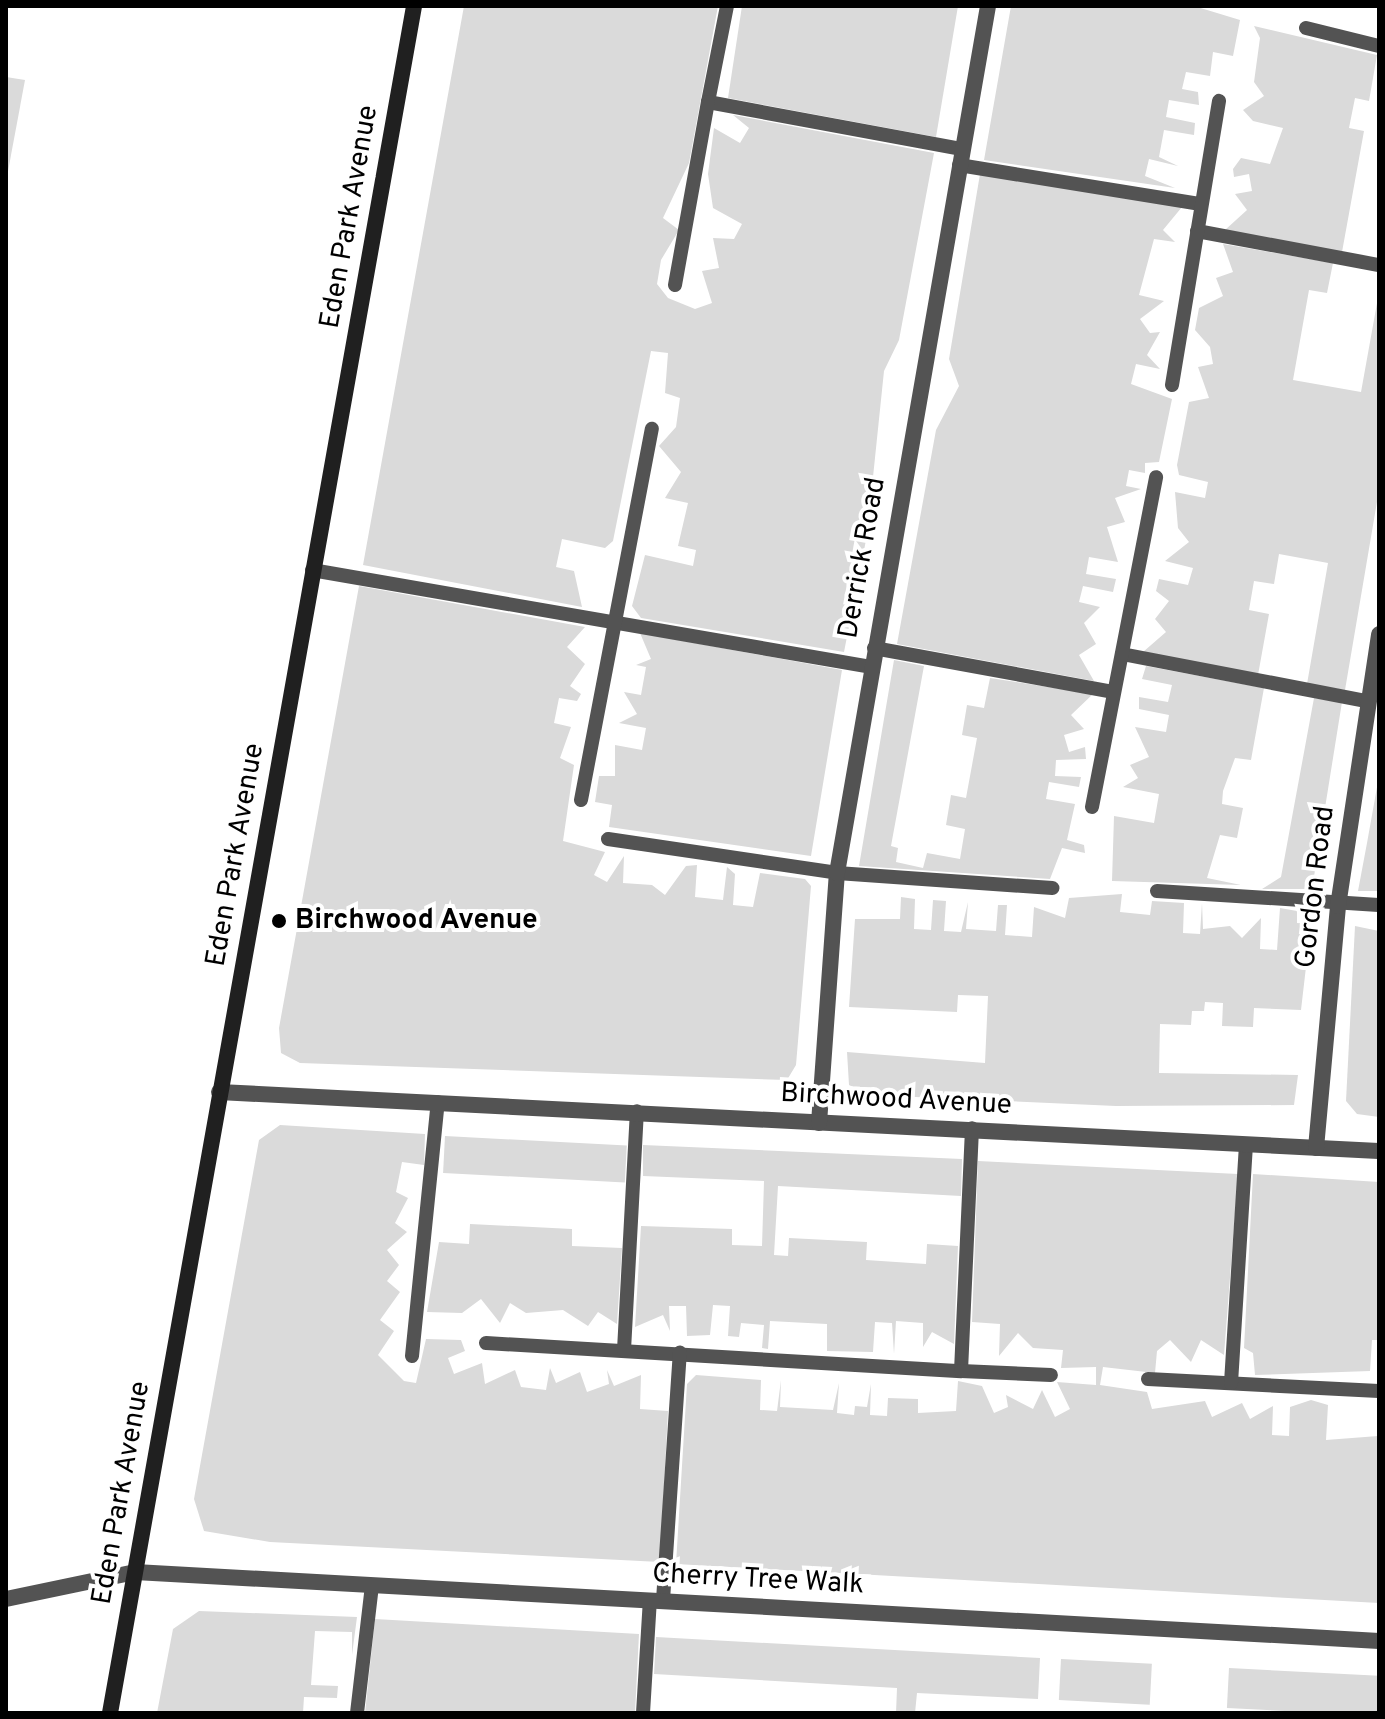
<!DOCTYPE html>
<html>
<head>
<meta charset="utf-8">
<style>
	body { margin:0 }
	#map { position:relative; width:1385px; height:1719px; overflow:hidden; background:#fff; font-family:Overpass,sans-serif }
	div>[style] { position:absolute }
	[style*='--x'] { left:calc(var(--x)*1px); top:calc(var(--y)*1px); width:calc(var(--w)*1px); rotate:calc(var(--a)*1deg) }
	.green>* { inset:0; background:#dadada; transform-origin:0 0 }
	.lane>* { height:14px; margin:-7px; padding:0 7px; transform-origin:7px; border-radius:7px; background:#535353 }
	.street>* { height:16px; margin:-8px; padding:0 8px; transform-origin:8px; border-radius:8px; background:#535353 }
	.secondary>* { height:16px; margin:-8px; padding:0 8px; transform-origin:8px; border-radius:8px; background:#202020 }
	.dots>* { width:22px; height:22px; translate:-50% -50%; box-sizing:border-box; border:4px solid #fff; border-radius:50% }
	span { translate:-50% -50%; white-space:nowrap; text-align:center; line-height:1.15; -webkit-text-stroke:8px #fff; paint-order:stroke }
	.street-label { font-size:28px; color:#000 }
	.poi-label { font-size:28px; color:#000; font-weight:700 }
	.left { translate:0 -50%; text-align:left }
	.frame { position:absolute; inset:0; border:8px solid #000; pointer-events:none }
</style>
</head>
<body>
<div id="map">
	<div class="green">
		<div style="clip-path:polygon(464px 6px,718px 6px,689px 163px,663px 218px,679px 230px,661px 260px,657px 284px,668px 298px,695px 309px,712px 303px,702px 271px,719px 268px,713px 238px,734px 239px,742px 224px,713px 208px,708px 174px,714px 128px,740px 143px,749px 128px,733px 115px,934px 153px,899px 340px,884px 371px,867px 535px,844px 652px,641px 618px,632px 606px,645px 555px,693px 566px,696px 550px,678px 546px,688px 503px,665px 498px,681px 472px,659px 446px,676px 427px,680px 398px,665px 393px,668px 353px,651px 351px,613px 541px,605px 548px,562px 539px,556px 567px,574px 571px,582px 607px,363px 565px)"></div>
		<div style="clip-path:polygon(742px 6px,958px 6px,936px 137px,728px 98px)"></div>
		<div style="clip-path:polygon(1011px 6px,1194px 6px,1240px 20px,1233px 56px,1213px 52px,1210px 76px,1186px 72px,1182px 89px,1198px 92px,1199px 105px,1169px 100px,1166px 117px,1195px 123px,1194px 135px,1164px 130px,1159px 157px,1178px 166px,1149px 159px,1145px 176px,1175px 188px,984px 160px)"></div>
		<div style="clip-path:polygon(1254px 26px,1377px 55px,1369px 101px,1355px 98px,1349px 128px,1364px 131px,1342px 252px,1225px 230px,1247px 210px,1235px 194px,1252px 191px,1249px 174px,1234px 177px,1233px 169px,1241px 158px,1270px 164px,1283px 128px,1253px 121px,1243px 110px,1264px 96px,1254px 82px,1260px 38px)"></div>
		<div style="clip-path:polygon(6px 77px,25px 80px,6px 182px)"></div>
		<div style="clip-path:polygon(980px 174px,1182px 207px,1163px 230px,1175px 242px,1154px 239px,1139px 295px,1164px 301px,1140px 319px,1150px 333px,1160px 332px,1147px 355px,1160px 369px,1136px 364px,1131px 384px,1172px 399px,1159px 462px,1145px 463px,1145px 473px,1129px 470px,1126px 486px,1141px 489px,1115px 498px,1125px 522px,1107px 527px,1118px 562px,1089px 557px,1086px 574px,1116px 579px,1113px 592px,1083px 586px,1079px 602px,1100px 607px,1084px 623px,1096px 644px,1079px 655px,1094px 681px,897px 644px,936px 430px,959px 386px,949px 359px)"></div>
		<div style="clip-path:polygon(1223px 244px,1333px 263px,1327px 293px,1309px 290px,1293px 380px,1361px 392px,1379px 292px,1379px 490px,1345px 690px,1307px 684px,1328px 563px,1279px 554px,1274px 584px,1254px 581px,1249px 610px,1269px 614px,1258px 675px,1143px 652px,1166px 632px,1155px 619px,1169px 601px,1156px 591px,1159px 579px,1188px 585px,1193px 568px,1165px 561px,1189px 542px,1178px 528px,1175px 492px,1205px 498px,1208px 482px,1179px 475px,1177px 465px,1189px 402px,1209px 398px,1198px 367px,1213px 364px,1210px 347px,1195px 330px,1199px 308px,1223px 296px,1216px 278px,1233px 272px)"></div>
		<div style="clip-path:polygon(359px 586px,585px 627px,567px 647px,585px 664px,570px 686px,581px 694px,577px 701px,559px 698px,554px 723px,571px 727px,560px 758px,574px 765px,563px 841px,605px 852px,594px 875px,607px 882px,624px 856px,623px 883px,652px 885px,665px 895px,686px 866px,697px 865px,695px 897px,723px 900px,727px 867px,735px 874px,733px 905px,753px 907px,760px 873px,805px 879px,811px 886px,796px 1065px,787px 1080px,300px 1063px,281px 1053px,279px 1028px)"></div>
		<div style="clip-path:polygon(640px 633px,842px 670px,811px 856px,609px 827px,612px 805px,595px 802px,599px 776px,615px 776px,615px 745px,642px 750px,646px 728px,619px 723px,637px 714px,624px 692px,641px 695px,646px 667px,636px 665px,651px 659px)"></div>
		<div style="clip-path:polygon(894px 660px,924px 666px,891px 846px,898px 848px,896px 862px,923px 868px,927px 853px,960px 859px,965px 829px,946px 825px,951px 795px,966px 798px,977px 738px,962px 735px,967px 705px,984px 708px,990px 678px,1093px 694px,1071px 715px,1084px 729px,1064px 735px,1069px 752px,1085px 747px,1086px 759px,1056px 760px,1055px 776px,1081px 777px,1079px 787px,1049px 782px,1046px 799px,1075px 804px,1067px 840px,1084px 845px,1085px 853px,1062px 848px,1050px 879px,859px 866px)"></div>
		<div style="clip-path:polygon(1146px 666px,1264px 688px,1251px 760px,1235px 758px,1223px 791px,1222px 804px,1243px 808px,1237px 838px,1220px 835px,1207px 878px,1241px 885px,1112px 881px,1114px 816px,1154px 823px,1159px 794px,1123px 787px,1138px 778px,1130px 765px,1149px 757px,1135px 727px,1166px 732px,1169px 715px,1139px 709px,1139px 697px,1168px 702px,1172px 685px,1142px 679px)"></div>
		<div style="clip-path:polygon(1314px 698px,1342px 702px,1312px 889px,1262px 889px,1281px 877px)"></div>
		<div style="clip-path:polygon(1379px 776px,1379px 891px,1358px 891px,1367px 843px)"></div>
		<div style="clip-path:polygon(1122px 894px,1120px 912px,1150px 915px,1152px 901px,1184px 903px,1183px 933px,1200px 934px,1202px 903px,1203px 929px,1230px 926px,1242px 938px,1261px 918px,1260px 949px,1277px 950px,1280px 908px,1297px 911px,1297px 923px,1311px 924px,1301px 1010px,1254px 1008px,1253px 1027px,1222px 1026px,1223px 1003px,1205px 1002px,1204px 1011px,1192px 1011px,1191px 1025px,1160px 1024px,1159px 1073px,1298px 1075px,1294px 1105px,1116px 1106px,870px 1095px,849px 1085px,847px 1052px,985px 1063px,988px 996px,958px 995px,957px 1012px,849px 1007px,855px 919px,900px 919px,901px 897px,915px 899px,914px 929px,931px 930px,933px 900px,946px 901px,944px 931px,961px 932px,968px 902px,966px 929px,996px 931px,998px 905px,1007px 905px,1005px 935px,1032px 937px,1034px 907px,1065px 918px,1069px 898px)"></div>
		<div style="clip-path:polygon(1355px 926px,1379px 931px,1379px 1117px,1357px 1114px,1346px 1101px)"></div>
		<div style="clip-path:polygon(280px 1125px,425px 1134px,424px 1165px,402px 1162px,396px 1192px,408px 1198px,395px 1223px,407px 1232px,387px 1250px,399px 1265px,387px 1281px,400px 1292px,380px 1320px,394px 1331px,378px 1355px,404px 1381px,416px 1383px,426px 1339px,461px 1340px,465px 1351px,448px 1358px,454px 1374px,482px 1363px,485px 1384px,515px 1370px,521px 1387px,546px 1390px,550px 1368px,556px 1383px,580px 1372px,587px 1392px,609px 1384px,607px 1370px,614px 1386px,641px 1375px,640px 1409px,668px 1411px,660px 1562px,270px 1542px,204px 1531px,194px 1499px,259px 1140px)"></div>
		<div style="left:445px;top:1136px;width:182px;height:37px;rotate:3deg"></div>
		<div style="clip-path:polygon(643px 1145px,962px 1159px,961px 1196px,778px 1186px,774px 1255px,788px 1256px,789px 1238px,867px 1242px,866px 1260px,926px 1264px,927px 1244px,958px 1246px,954px 1344px,932px 1332px,923px 1347px,923px 1323px,896px 1321px,894px 1354px,892px 1323px,875px 1322px,873px 1352px,827px 1351px,827px 1324px,770px 1321px,768px 1349px,762px 1348px,764px 1325px,741px 1323px,739px 1337px,728px 1336px,730px 1306px,713px 1305px,710px 1335px,687px 1336px,686px 1306px,669px 1306px,670px 1331px,663px 1315px,635px 1327px,641px 1226px,732px 1229px,732px 1245px,762px 1246px,764px 1181px,643px 1176px)"></div>
		<div style="clip-path:polygon(978px 1161px,1238px 1174px,1224px 1355px,1201px 1340px,1191px 1362px,1170px 1340px,1157px 1351px,1155px 1373px,1103px 1367px,1100px 1385px,1147px 1392px,1152px 1409px,1205px 1401px,1212px 1417px,1242px 1403px,1250px 1419px,1273px 1406px,1272px 1435px,1289px 1436px,1290px 1407px,1311px 1400px,1328px 1405px,1326px 1440px,1378px 1436px,1379px 1603px,676px 1564px,687px 1384px,696px 1375px,761px 1380px,760px 1410px,777px 1411px,781px 1380px,780px 1407px,833px 1410px,839px 1383px,837px 1413px,854px 1415px,855px 1406px,867px 1407px,871px 1384px,870px 1415px,887px 1416px,888px 1398px,918px 1399px,918px 1413px,956px 1411px,958px 1381px,982px 1386px,994px 1413px,1008px 1407px,1006px 1395px,1033px 1409px,1042px 1390px,1055px 1417px,1070px 1409px,1057px 1382px,1096px 1385px,1096px 1367px,1061px 1368px,1063px 1350px,1033px 1348px,1018px 1333px,999px 1356px,1000px 1324px,972px 1322px)"></div>
		<div style="clip-path:polygon(1253px 1174px,1379px 1182px,1379px 1340px,1372px 1340px,1370px 1371px,1255px 1375px,1253px 1353px,1244px 1348px)"></div>
		<div style="clip-path:polygon(470px 1224px,572px 1229px,572px 1246px,622px 1248px,617px 1324px,598px 1312px,588px 1326px,563px 1310px,526px 1313px,510px 1303px,500px 1323px,481px 1299px,462px 1313px,427px 1312px,439px 1242px,469px 1244px)"></div>
		<div style="clip-path:polygon(199px 1611px,357px 1617px,352px 1655px,352px 1632px,315px 1631px,311px 1685px,338px 1686px,337px 1698px,304px 1697px,303px 1713px,157px 1713px,173px 1629px)"></div>
		<div style="clip-path:polygon(375px 1619px,639px 1634px,635px 1713px,365px 1713px)"></div>
		<div style="clip-path:polygon(656px 1637px,1040px 1658px,1038px 1699px,917px 1693px,915px 1713px,896px 1713px,897px 1688px,654px 1674px)"></div>
		<div style="left:1061px;top:1659px;width:91px;height:41px;rotate:3deg"></div>
		<div style="left:1229px;top:1668px;width:150px;height:40px;rotate:3deg"></div>
	</div>
	<div class="lane">
		<div style="--x:727;--y:6;--w:98;--a:101.2"></div>
		<div style="--x:708;--y:102;--w:257;--a:10.5"></div>
		<div style="--x:1306;--y:28;--w:75;--a:13.9"></div>
		<div style="--x:959;--y:165;--w:245;--a:9.2"></div>
		<div style="--x:1197;--y:231;--w:185;--a:10.6"></div>
		<div style="--x:675;--y:285;--w:186;--a:-79.8"></div>
		<div style="--x:1172;--y:385;--w:288;--a:-80.6"></div>
		<div style="--x:312;--y:570;--w:567;--a:9.84"></div>
		<div style="--x:874;--y:648;--w:244;--a:10.4"></div>
		<div style="--x:1122;--y:654;--w:249;--a:10.9"></div>
		<div style="--x:581;--y:800;--w:378;--a:-79.2"></div>
		<div style="--x:1092;--y:807;--w:336;--a:-79"></div>
		<div style="--x:608;--y:839;--w:232;--a:8.4"></div>
		<div style="--x:837;--y:873;--w:216;--a:4"></div>
		<div style="--x:1157;--y:891;--w:222;--a:3.6"></div>
		<div style="--x:486;--y:1343;--w:476;--a:3.4"></div>
		<div style="--x:961;--y:1371;--w:243;--a:-87.4"></div>
		<div style="--x:624;--y:1350;--w:239;--a:-86.9"></div>
		<div style="--x:412;--y:1356;--w:255;--a:-84.2"></div>
		<div style="--x:961;--y:1371;--w:90;--a:2.5"></div>
		<div style="--x:1148;--y:1379;--w:231;--a:3"></div>
		<div style="--x:1231;--y:1383;--w:237;--a:-86.4"></div>
		<div style="--x:663;--y:1600;--w:248;--a:-86.1"></div>
		<div style="--x:357;--y:1713;--w:129;--a:-83.3"></div>
		<div style="--x:643;--y:1713;--w:113;--a:-86.5"></div>
	</div>
	<div class="street">
		<div style="--x:219;--y:1092;--w:1161;--a:2.91"></div>
		<div style="--x:819;--y:1123;--w:251;--a:-85.9"></div>
		<div style="--x:837;--y:873;--w:880;--a:-80.12"></div>
		<div style="--x:1316;--y:1148;--w:243;--a:-84.8"></div>
		<div style="--x:1338;--y:906;--w:275;--a:-81.4"></div>
		<div style="--x:6;--y:1599;--w:132;--a:-11.8"></div>
		<div style="--x:135;--y:1572;--w:1246;--a:3.17"></div>
	</div>
	<div class="secondary">
		<div style="--x:110;--y:1713;--w:1734;--a:-79.9"></div>
	</div>
	<div class="dots">
		<div style="left:279px;top:921px;background:#000"></div>
	</div>
	<div class="street-label">
		<span style="left:350px;top:217px;rotate:-80deg">Eden Park Avenue</span>
		<span style="left:863px;top:558px;rotate:-80deg">Derrick Road</span>
		<span style="left:236px;top:855px;rotate:-80deg">Eden Park Avenue</span>
		<span style="left:1316px;top:887px;rotate:-83deg">Gordon Road</span>
		<span style="left:896px;top:1100px;rotate:3deg">Birchwood Avenue</span>
		<span style="left:122px;top:1493px;rotate:-80deg">Eden Park Avenue</span>
		<span style="left:758px;top:1580px;rotate:3deg">Cherry Tree Walk</span>
	</div>
	<div class="poi-label">
		<span class="left" style="left:295px;top:921px">Birchwood Avenue</span>
	</div>
	<div class="frame"></div>
</div>
</body>
</html>
